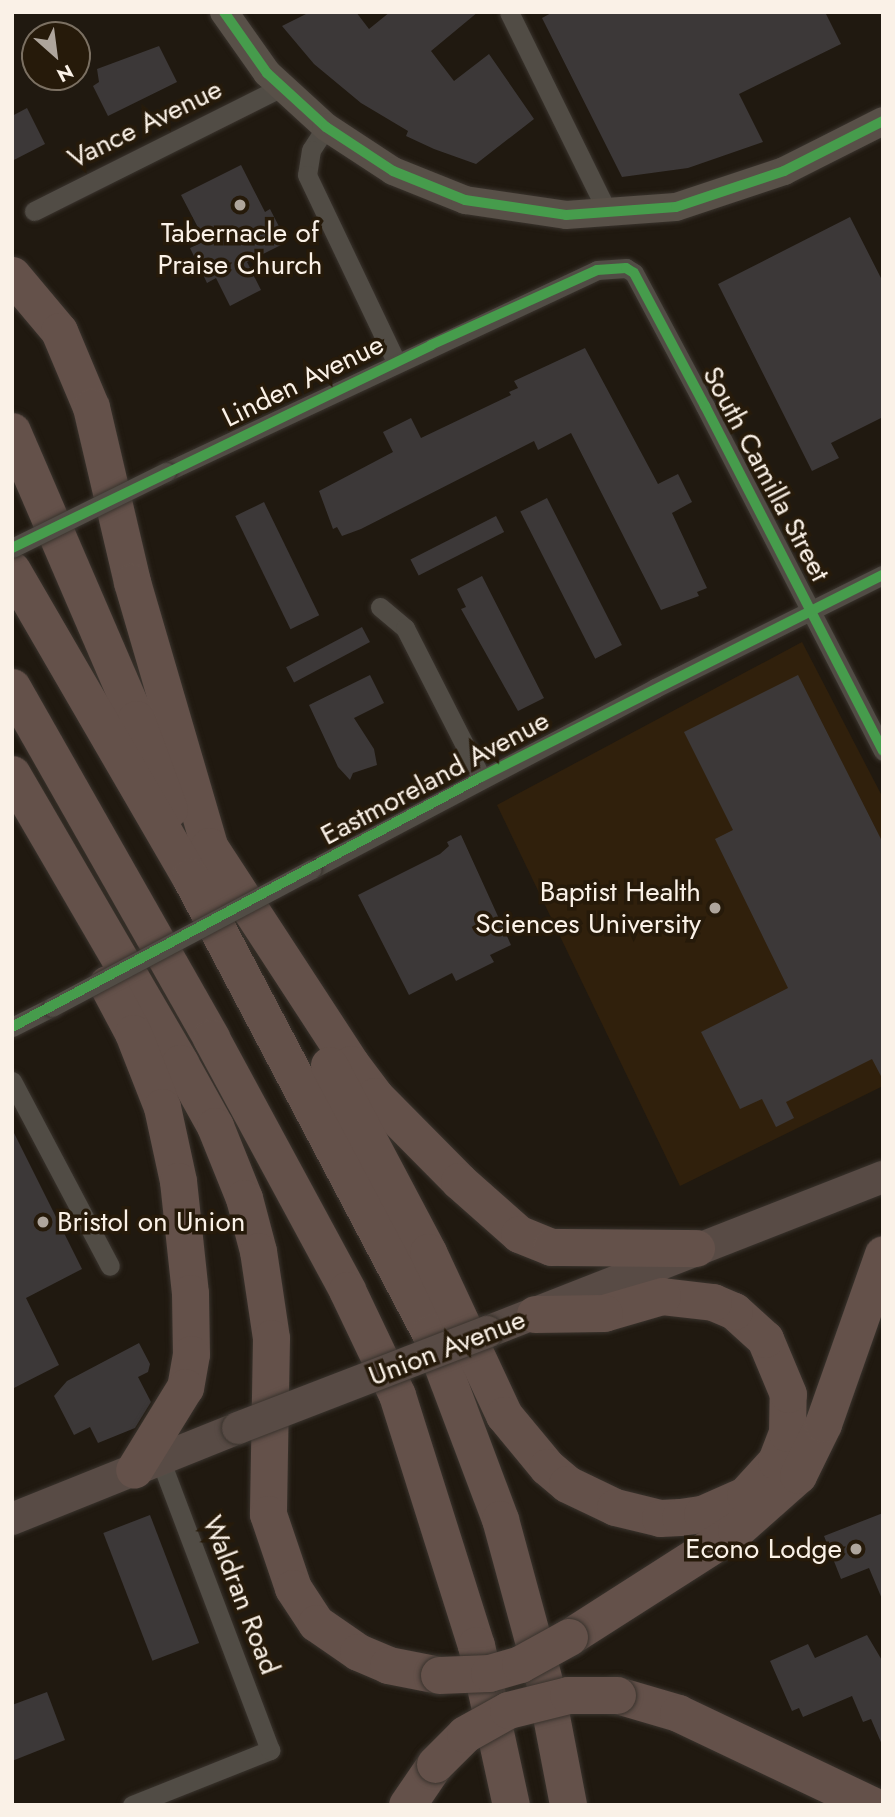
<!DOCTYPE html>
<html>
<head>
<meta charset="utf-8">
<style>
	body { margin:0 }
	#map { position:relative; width:895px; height:1817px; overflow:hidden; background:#201910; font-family:Jost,sans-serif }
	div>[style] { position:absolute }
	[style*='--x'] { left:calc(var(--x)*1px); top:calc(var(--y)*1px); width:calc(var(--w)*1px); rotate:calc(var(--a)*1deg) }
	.built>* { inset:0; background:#30200c }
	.building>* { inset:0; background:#3c3838; transform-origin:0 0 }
	.roads { filter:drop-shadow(0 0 2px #39332d) drop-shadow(0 0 2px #39332d) }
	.minor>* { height:19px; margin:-9.5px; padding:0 9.5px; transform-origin:9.5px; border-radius:9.5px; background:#514c45 }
	.secondary>* { height:28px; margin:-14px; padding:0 14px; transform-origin:14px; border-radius:14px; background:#585048 }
	.primary>* { height:32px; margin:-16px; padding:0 16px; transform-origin:16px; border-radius:16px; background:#584b45 }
	.motorway>* { height:37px; margin:-18.5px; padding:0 18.5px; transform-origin:18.5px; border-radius:18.5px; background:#64514a }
	.bridges { filter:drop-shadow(0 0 2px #39332d) drop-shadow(0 0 2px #39332d) }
	.minor-bridge>* { height:19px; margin:-9.5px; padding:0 9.5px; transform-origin:9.5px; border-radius:9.5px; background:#514c45 }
	.primary-bridge>* { height:32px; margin:-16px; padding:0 16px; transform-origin:16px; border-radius:16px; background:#584b45 }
	.motorway-bridge>* { height:37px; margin:-18.5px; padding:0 18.5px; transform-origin:18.5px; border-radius:18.5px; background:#64514a }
	.cycleway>* { height:10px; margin:-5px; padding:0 5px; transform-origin:5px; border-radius:5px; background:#469c4c }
	.dots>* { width:19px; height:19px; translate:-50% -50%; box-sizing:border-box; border:4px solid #261a0a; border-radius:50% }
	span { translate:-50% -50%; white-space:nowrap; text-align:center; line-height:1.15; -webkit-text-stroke:7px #261a0a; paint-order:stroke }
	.street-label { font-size:28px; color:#faf1e7 }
	.poi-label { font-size:28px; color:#faf1e7 }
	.right { translate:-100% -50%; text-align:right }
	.left { translate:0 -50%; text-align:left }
	.frame { position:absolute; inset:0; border:14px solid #faf1e7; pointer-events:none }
	.north { position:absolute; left:21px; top:21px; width:70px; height:70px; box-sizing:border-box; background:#261a0a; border:2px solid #7b7062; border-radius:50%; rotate:152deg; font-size:19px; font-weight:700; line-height:28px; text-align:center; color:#faf1e7 }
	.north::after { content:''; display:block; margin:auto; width:24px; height:32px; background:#aea59c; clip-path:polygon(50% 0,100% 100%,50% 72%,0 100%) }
</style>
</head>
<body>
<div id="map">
	<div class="built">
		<div style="clip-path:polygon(802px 642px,883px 798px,883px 1086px,680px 1186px,497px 805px)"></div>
	</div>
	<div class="building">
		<div style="clip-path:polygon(310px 12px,356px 12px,369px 29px,390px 12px,478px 12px,431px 51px,454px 81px,489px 54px,534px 119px,476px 164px,434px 149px,406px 136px,408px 131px,361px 103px,314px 64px,282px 26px)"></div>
		<div style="clip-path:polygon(553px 12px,825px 12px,841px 44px,739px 94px,763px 142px,688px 168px,622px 177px,542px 18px)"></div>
		<div style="clip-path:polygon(159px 46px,177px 82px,108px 116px,93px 86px,99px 82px,97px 69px)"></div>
		<div style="clip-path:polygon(27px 108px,45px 144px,12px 161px,12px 116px)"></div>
		<div style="clip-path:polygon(241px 165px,265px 212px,270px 209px,287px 242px,247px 262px,261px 290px,230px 306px,216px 278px,207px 283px,190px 248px,205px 241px,181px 195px)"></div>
		<div style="clip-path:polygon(850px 217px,883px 282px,883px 417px,831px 443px,839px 458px,812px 471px,718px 284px)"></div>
		<div style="clip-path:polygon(585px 348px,658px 484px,678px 474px,692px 502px,672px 513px,707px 588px,697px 592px,699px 596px,661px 610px,571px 433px,538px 450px,534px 441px,361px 529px,342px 536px,337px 527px,333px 529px,319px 491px,393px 452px,383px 432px,411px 418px,421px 438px,511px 395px,509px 392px,518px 388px,514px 381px)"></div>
		<div style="left:547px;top:498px;width:165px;height:30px;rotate:63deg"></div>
		<div style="left:264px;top:502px;width:126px;height:32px;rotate:64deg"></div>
		<div style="left:496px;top:516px;width:18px;height:96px;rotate:63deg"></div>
		<div style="clip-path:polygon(482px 576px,544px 698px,518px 711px,461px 609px,466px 607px,457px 589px)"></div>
		<div style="left:362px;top:627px;width:17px;height:86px;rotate:62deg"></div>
		<div style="clip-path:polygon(370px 675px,384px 703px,354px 718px,374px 749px,377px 765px,353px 773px,350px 780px,338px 767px,309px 705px)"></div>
		<div style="clip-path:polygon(798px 675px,883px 843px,883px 1080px,872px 1059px,786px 1102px,794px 1118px,776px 1127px,762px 1099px,740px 1109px,701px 1032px,788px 988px,715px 839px,733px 830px,684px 732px)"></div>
		<div style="clip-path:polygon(461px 835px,511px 945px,490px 955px,494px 962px,456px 981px,452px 973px,409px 995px,358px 895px,440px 854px,449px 846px,447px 842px)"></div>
		<div style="clip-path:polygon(12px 1129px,82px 1269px,26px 1298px,59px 1365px,12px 1389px)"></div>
		<div style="clip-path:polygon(139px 1343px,150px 1364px,148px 1372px,138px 1377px,151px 1402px,135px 1428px,98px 1443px,90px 1427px,74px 1435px,54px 1396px,67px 1381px)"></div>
		<div style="clip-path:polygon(883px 1513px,883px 1599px,882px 1599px,869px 1568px,841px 1579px,824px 1536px)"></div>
		<div style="left:150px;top:1515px;width:137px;height:50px;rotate:69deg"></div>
		<div style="clip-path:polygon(867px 1635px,883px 1662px,883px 1747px,871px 1719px,863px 1722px,852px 1696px,803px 1717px,799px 1708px,792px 1711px,770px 1661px,808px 1644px,815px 1658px)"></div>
		<div style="clip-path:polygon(47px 1692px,65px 1740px,12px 1761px,12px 1705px)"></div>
	</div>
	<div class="roads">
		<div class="minor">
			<div style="--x:509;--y:12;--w:226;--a:63.8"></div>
			<div style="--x:326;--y:127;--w:27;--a:123"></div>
			<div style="--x:311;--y:150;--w:25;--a:99"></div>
			<div style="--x:307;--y:175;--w:207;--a:64.5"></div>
			<div style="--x:34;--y:211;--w:277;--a:-26.6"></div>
			<div style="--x:166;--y:472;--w:476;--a:-25.1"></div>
			<div style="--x:597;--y:270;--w:29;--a:-4"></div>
			<div style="--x:626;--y:268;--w:9;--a:32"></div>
			<div style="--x:634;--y:273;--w:151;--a:61.9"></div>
			<div style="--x:705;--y:406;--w:388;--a:62.7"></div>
			<div style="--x:380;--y:607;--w:33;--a:40"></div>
			<div style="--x:405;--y:628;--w:167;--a:63"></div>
			<div style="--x:312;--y:869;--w:388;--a:-27.8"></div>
			<div style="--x:655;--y:688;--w:254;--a:-26.4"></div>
			<div style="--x:12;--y:1027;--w:45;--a:-26.6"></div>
			<div style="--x:12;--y:1081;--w:209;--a:62.1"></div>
			<div style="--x:132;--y:1805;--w:149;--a:-21.7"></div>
			<div style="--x:270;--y:1750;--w:311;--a:-110.7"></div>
		</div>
		<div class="secondary">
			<div style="--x:224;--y:12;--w:75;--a:54.8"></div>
			<div style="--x:267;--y:73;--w:80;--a:42.5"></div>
			<div style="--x:326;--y:127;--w:80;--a:33.3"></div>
			<div style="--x:393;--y:171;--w:78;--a:21.9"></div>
			<div style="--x:465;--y:200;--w:102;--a:8.4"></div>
			<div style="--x:566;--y:215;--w:110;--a:-4.2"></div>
			<div style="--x:676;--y:207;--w:114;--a:-18.4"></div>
			<div style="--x:784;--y:171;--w:111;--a:-26.8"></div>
		</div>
		<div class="primary">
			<div style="--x:487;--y:1332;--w:425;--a:-21.4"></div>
			<div style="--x:12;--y:1519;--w:244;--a:-21.9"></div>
		</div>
		<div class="motorway">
			<div style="--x:12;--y:275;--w:73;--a:50"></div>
			<div style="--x:59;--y:331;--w:82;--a:67.2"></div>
			<div style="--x:91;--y:407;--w:180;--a:76.8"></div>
			<div style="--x:132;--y:582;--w:275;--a:73.7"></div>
			<div style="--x:209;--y:846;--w:260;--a:56.9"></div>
			<div style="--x:351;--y:1064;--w:40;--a:53"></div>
			<div style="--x:375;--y:1096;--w:120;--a:45.3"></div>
			<div style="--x:459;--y:1181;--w:80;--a:41.5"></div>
			<div style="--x:519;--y:1234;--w:35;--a:22"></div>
			<div style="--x:551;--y:1247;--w:145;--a:0.4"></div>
			<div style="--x:12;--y:431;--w:314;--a:66.7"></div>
			<div style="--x:136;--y:719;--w:96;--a:69.9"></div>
			<div style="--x:12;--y:570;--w:355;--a:59.9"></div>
			<div style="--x:190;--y:877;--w:515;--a:62.24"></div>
			<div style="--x:430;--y:1333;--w:199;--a:69.4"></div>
			<div style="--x:500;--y:1519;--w:172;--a:74.8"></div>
			<div style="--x:545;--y:1685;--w:122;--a:79.1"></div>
			<div style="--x:12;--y:687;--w:403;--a:60.4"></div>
			<div style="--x:211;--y:1038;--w:286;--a:61.6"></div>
			<div style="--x:347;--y:1290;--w:116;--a:64.5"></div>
			<div style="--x:397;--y:1395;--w:262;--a:72.5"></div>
			<div style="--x:476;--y:1645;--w:164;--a:77.7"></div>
			<div style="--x:12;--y:774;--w:334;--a:59.8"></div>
			<div style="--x:180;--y:1063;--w:72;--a:60.9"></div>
			<div style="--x:215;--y:1126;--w:78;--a:68.1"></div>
			<div style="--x:244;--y:1198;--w:55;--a:75.2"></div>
			<div style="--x:258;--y:1251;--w:88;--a:81.5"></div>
			<div style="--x:271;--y:1338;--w:176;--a:91"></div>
			<div style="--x:268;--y:1514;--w:78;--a:71.3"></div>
			<div style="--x:293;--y:1588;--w:42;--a:56.7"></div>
			<div style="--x:316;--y:1623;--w:51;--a:34.6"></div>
			<div style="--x:358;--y:1652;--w:33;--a:23"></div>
			<div style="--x:388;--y:1665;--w:52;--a:11.1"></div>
			<div style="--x:107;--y:984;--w:55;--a:62"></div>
			<div style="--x:133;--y:1033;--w:79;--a:68.6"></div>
			<div style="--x:162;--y:1107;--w:76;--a:77.8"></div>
			<div style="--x:178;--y:1181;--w:113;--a:83.9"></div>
			<div style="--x:190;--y:1293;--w:61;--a:89.1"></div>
			<div style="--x:191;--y:1354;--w:34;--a:100"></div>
			<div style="--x:185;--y:1387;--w:97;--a:121.6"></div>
			<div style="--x:329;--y:1065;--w:212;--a:62.1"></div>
			<div style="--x:428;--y:1252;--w:180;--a:65"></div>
			<div style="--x:504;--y:1415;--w:67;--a:50.4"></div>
			<div style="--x:547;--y:1467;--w:26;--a:40"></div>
			<div style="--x:567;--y:1484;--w:53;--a:25.6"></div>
			<div style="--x:615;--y:1507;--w:46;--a:13.7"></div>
			<div style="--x:660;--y:1518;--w:20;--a:-3"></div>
			<div style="--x:680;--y:1517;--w:22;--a:-8"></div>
			<div style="--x:702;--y:1514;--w:47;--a:-23.8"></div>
			<div style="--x:745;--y:1495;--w:46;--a:-47.6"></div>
			<div style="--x:776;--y:1461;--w:30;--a:-69"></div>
			<div style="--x:787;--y:1433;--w:39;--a:-89"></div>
			<div style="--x:788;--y:1394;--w:60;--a:-112.7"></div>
			<div style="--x:765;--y:1339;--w:42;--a:-137.9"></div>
			<div style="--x:734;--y:1311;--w:23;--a:-157"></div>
			<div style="--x:713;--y:1302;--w:51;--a:-173.3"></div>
			<div style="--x:662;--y:1296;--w:60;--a:163.7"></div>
			<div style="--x:604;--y:1313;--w:69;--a:179.2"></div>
			<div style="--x:569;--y:1637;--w:198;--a:-32.6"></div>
			<div style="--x:736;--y:1530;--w:83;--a:-41.6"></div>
			<div style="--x:798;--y:1475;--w:57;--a:-63.9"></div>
			<div style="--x:823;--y:1424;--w:180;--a:-70.6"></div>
			<div style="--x:617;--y:1695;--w:64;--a:16.4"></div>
			<div style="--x:678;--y:1713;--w:215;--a:25.4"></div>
			<div style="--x:407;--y:1805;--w:50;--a:-55.7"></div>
		</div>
	</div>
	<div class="bridges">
		<div class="minor-bridge">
			<div style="--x:12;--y:548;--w:172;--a:-26.3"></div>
			<div style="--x:52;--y:1007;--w:294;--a:-28"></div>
		</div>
		<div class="primary-bridge">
			<div style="--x:238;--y:1428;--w:267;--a:-21.1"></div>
		</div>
		<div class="motorway-bridge">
			<div style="--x:439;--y:1675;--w:50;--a:-2.3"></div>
			<div style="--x:489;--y:1673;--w:32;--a:-16"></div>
			<div style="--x:520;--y:1664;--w:56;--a:-28.9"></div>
			<div style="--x:435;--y:1764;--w:42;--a:-45"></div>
			<div style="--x:465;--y:1734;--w:49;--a:-29.2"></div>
			<div style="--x:508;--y:1710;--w:62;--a:-14"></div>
			<div style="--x:568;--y:1695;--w:49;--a:0"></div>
		</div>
	</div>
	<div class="cycleway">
		<div style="--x:224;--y:12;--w:75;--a:54.8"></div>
		<div style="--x:267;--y:73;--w:80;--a:42.5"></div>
		<div style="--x:326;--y:127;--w:80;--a:33.3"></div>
		<div style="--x:393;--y:171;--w:78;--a:21.9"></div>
		<div style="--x:465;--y:200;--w:102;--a:8.4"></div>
		<div style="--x:566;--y:215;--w:110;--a:-4.2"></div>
		<div style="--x:676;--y:207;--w:114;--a:-18.4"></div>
		<div style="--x:784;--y:171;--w:111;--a:-26.8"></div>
		<div style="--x:12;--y:548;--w:466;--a:-25.8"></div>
		<div style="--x:431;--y:345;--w:182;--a:-24.3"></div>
		<div style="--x:597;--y:270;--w:29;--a:-4"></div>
		<div style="--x:626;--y:268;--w:9;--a:32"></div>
		<div style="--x:634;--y:273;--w:151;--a:61.9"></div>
		<div style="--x:705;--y:406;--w:388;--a:62.7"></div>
		<div style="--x:12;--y:1027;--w:531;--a:-28.06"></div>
		<div style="--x:481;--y:777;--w:450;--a:-26.7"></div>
	</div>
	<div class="dots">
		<div style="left:240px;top:205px;background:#aea59c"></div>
		<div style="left:715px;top:908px;background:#aea59c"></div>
		<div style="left:43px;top:1222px;background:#aea59c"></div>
		<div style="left:856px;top:1549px;background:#aea59c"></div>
	</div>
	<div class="street-label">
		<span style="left:145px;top:124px;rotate:-26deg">Vance Avenue</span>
		<span style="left:303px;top:381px;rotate:-26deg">Linden Avenue</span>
		<span style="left:766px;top:474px;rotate:62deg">South Camilla Street</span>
		<span style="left:435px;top:778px;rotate:-28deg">Eastmoreland Avenue</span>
		<span style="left:447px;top:1348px;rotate:-21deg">Union Avenue</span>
		<span style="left:241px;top:1595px;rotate:69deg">Waldran Road</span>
	</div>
	<div class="poi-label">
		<span style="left:240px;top:249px">Tabernacle of<br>Praise Church</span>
		<span class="right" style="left:701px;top:908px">Baptist Health<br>Sciences University</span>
		<span class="left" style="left:57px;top:1222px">Bristol on Union</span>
		<span class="right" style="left:842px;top:1549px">Econo Lodge</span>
	</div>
	<div class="frame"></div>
	<div class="north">N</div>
</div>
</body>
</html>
